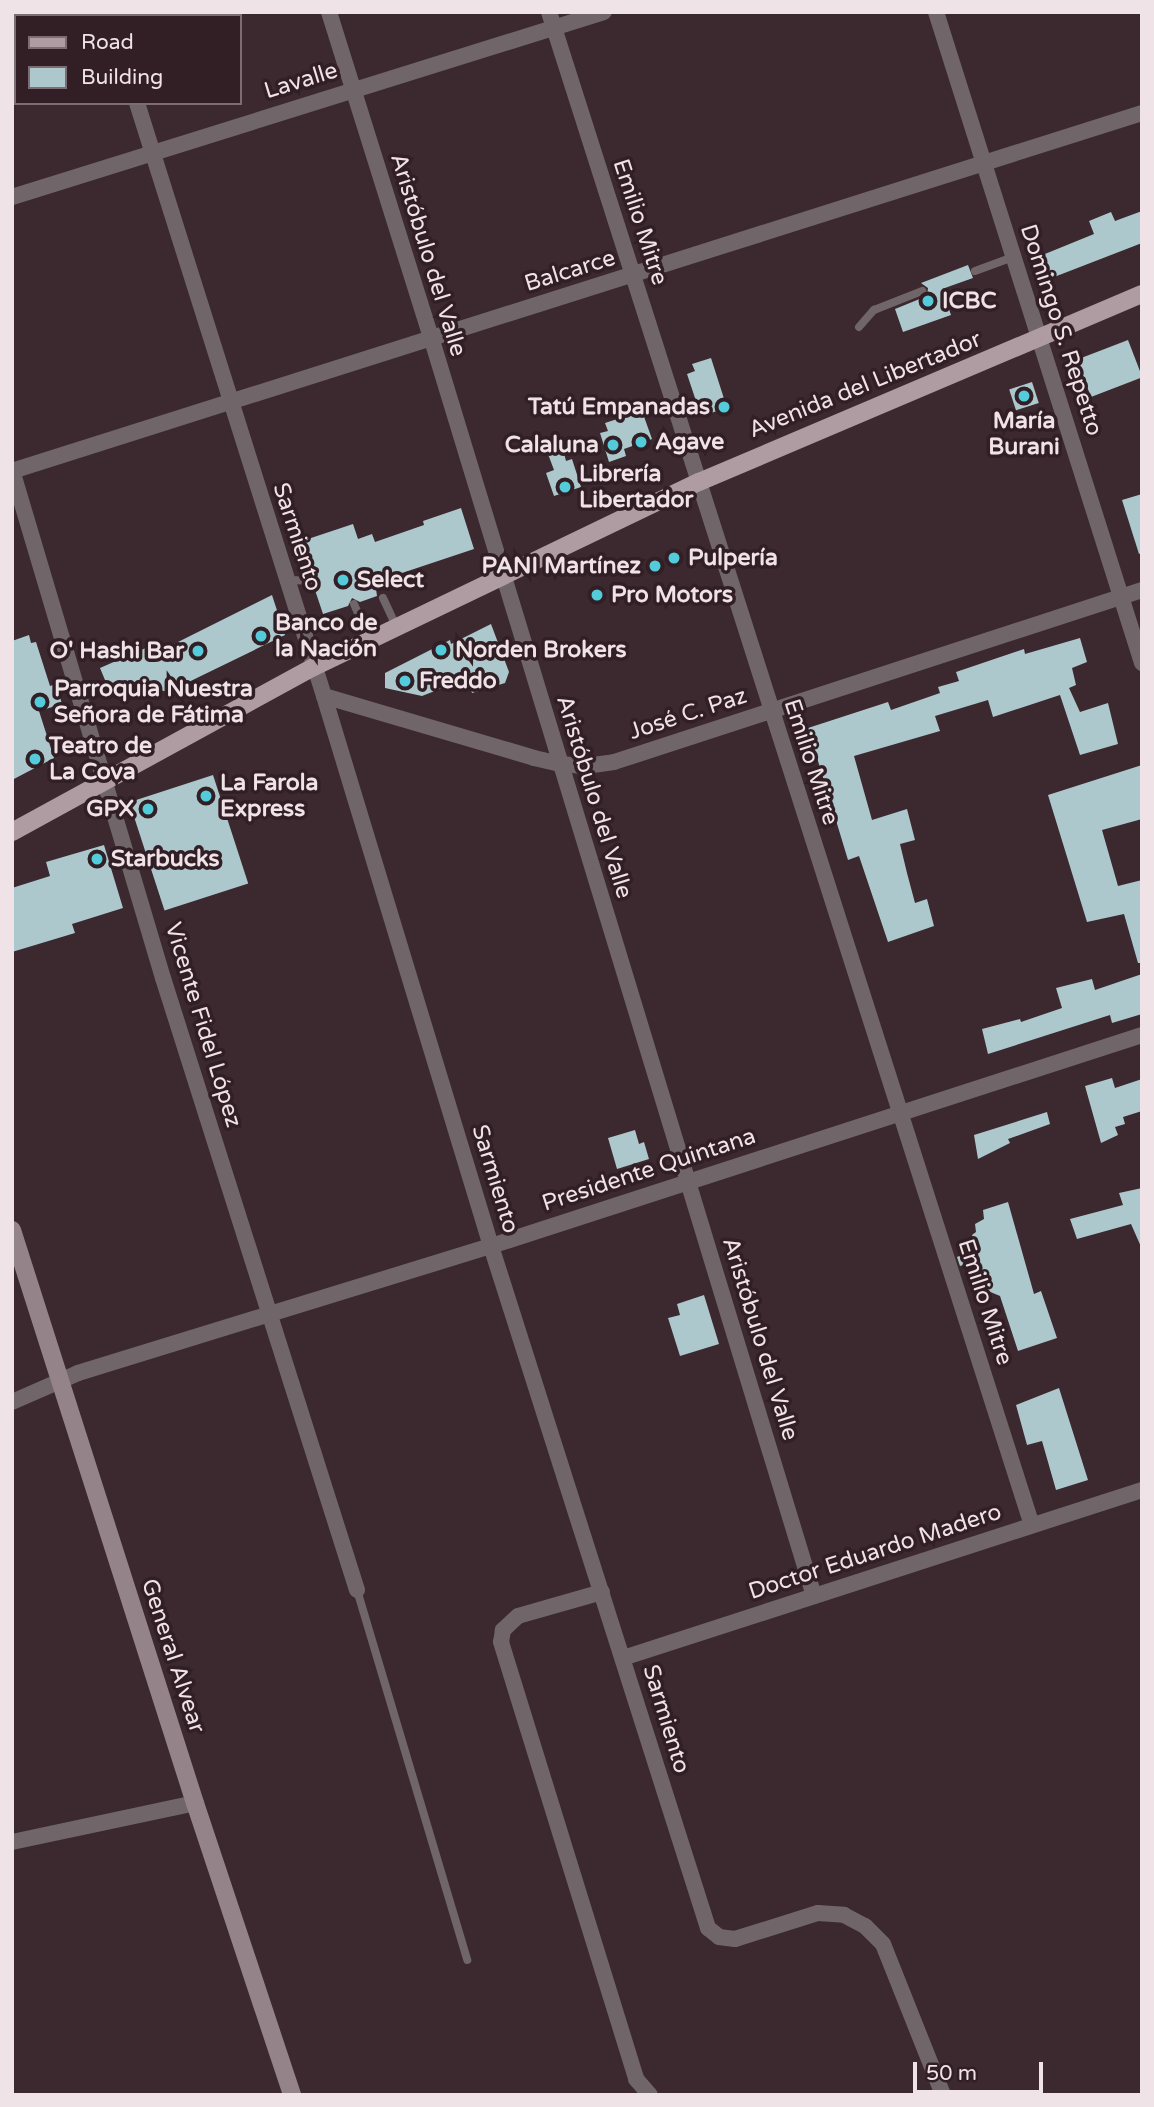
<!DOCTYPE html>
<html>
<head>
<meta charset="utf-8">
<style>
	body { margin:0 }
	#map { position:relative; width:1154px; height:2107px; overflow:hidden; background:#3b292f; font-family:"Varela Round",sans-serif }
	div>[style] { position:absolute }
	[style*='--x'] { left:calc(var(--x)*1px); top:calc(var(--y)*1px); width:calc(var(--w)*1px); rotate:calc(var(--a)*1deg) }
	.building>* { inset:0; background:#adc8cc; transform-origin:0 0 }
	.lane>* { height:8px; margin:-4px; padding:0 4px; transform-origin:4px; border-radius:4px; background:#706669 }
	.street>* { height:16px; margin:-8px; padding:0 8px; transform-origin:8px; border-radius:8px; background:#706669 }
	.secondary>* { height:18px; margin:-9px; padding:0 9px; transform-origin:9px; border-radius:9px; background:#948489 }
	.primary>* { height:18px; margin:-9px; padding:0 9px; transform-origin:9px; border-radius:9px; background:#af9ba2 }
	.dots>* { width:19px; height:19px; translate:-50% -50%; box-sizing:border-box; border:4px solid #311f25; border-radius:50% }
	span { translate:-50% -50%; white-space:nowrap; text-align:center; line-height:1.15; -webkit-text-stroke:7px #311f25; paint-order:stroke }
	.street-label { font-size:23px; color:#f0e3e7 }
	.poi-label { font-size:23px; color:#f0e3e7; font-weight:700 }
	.left { translate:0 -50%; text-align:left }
	.right { translate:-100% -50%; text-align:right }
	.frame { position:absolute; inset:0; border:14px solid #f0e3e7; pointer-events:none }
	.legend { position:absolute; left:14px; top:14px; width:228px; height:91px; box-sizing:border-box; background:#311f25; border:2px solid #7d6d73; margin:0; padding:9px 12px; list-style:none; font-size:21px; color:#f0e3e7 }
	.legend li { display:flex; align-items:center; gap:14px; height:35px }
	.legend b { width:35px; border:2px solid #7d6d73 }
	.scale { position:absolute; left:913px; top:2062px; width:130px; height:32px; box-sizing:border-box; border:4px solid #f0e3e7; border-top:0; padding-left:9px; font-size:21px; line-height:24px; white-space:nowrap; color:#f0e3e7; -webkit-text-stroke:5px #311f25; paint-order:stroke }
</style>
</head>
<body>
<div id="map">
	<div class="building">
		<div style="clip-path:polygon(1142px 211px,1142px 243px,1049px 279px,1040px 256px,1094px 234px,1089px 221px,1111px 212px,1115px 221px)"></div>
		<div style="clip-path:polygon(968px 265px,973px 278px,942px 289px,951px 315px,903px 332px,895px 309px,927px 296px,928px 288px,921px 283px)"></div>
		<div style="left:1128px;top:340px;width:40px;height:55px;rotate:69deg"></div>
		<div style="clip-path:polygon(711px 358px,727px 408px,701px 416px,687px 374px,695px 371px,692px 364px)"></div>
		<div style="left:1032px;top:382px;width:22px;height:24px;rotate:72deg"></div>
		<div style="clip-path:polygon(642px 411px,652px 439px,624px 449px,626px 456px,609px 462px,600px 433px,608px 431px,605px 423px)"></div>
		<div style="clip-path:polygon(563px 449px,566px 461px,572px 459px,581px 487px,554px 496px,546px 473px,554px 470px,548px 454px)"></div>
		<div style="clip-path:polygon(1142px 494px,1142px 553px,1139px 554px,1122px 500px)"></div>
		<div style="clip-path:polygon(461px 508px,474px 549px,375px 582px,377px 596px,360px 602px,352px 598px,348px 606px,323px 614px,314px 587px,318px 579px,310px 574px,299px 542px,353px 524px,358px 539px,372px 534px,375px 542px,424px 525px,423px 521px)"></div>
		<div style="clip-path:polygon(272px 595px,285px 635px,168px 692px,131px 683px,110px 692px,100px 668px,148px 647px,152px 655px)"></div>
		<div style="clip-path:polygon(491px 624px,509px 672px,505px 683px,472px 693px,468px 678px,422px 696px,385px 688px,385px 673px,450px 640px,451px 644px)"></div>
		<div style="clip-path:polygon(29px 635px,31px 643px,36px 642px,50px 686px,56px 684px,62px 704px,39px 711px,54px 758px,12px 780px,12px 641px)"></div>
		<div style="clip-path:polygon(1080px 638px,1087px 662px,1072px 668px,1076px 685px,1069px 688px,1080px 712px,1108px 703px,1118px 744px,1080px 755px,1060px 695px,993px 717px,988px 700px,935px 716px,940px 731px,854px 756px,872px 820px,907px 809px,915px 840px,900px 844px,907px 873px,915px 903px,927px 899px,934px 926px,888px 942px,859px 856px,848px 860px,808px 728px,888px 702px,891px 710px,940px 693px,938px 687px,959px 681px,956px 672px,1024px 649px,1025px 654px)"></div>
		<div style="clip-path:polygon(1142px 765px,1142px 819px,1102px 830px,1118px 886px,1142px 880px,1142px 963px,1138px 963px,1124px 914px,1087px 922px,1048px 795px)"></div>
		<div style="left:213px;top:775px;width:114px;height:88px;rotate:72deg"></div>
		<div style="clip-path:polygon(104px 845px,123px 908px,72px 924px,75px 933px,12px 952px,12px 888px,50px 876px,46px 862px)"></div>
		<div style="clip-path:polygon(1142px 974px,1142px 1014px,1112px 1023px,1110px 1015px,988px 1054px,982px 1029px,1020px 1019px,1021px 1022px,1062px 1008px,1056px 988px,1092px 979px,1095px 990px)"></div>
		<div style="clip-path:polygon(1112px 1078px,1115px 1088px,1142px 1079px,1142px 1111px,1123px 1117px,1125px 1124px,1115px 1127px,1118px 1135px,1101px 1143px,1085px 1086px)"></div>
		<div style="clip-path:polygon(1047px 1112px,1050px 1124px,1008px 1139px,1010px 1143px,978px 1159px,974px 1135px)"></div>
		<div style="clip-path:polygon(635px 1130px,639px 1144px,644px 1142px,649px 1159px,617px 1169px,608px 1138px)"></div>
		<div style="clip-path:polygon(1142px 1188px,1142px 1249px,1131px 1224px,1077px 1239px,1070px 1219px,1123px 1205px,1119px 1193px)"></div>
		<div style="clip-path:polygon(1008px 1202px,1034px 1294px,1041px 1291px,1057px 1338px,1018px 1351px,1000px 1296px,988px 1291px,979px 1260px,960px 1266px,957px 1257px,977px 1248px,972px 1235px,976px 1232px,975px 1224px,984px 1219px,983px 1210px)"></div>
		<div style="clip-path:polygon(704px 1295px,719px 1344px,680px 1356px,668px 1318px,680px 1315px,677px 1304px)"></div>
		<div style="clip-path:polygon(1059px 1388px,1088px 1480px,1056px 1490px,1042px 1441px,1027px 1445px,1016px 1405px)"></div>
	</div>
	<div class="lane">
		<div style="--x:975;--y:271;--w:40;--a:-20.2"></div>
		<div style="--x:859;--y:327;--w:23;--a:-49"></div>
		<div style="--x:874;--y:310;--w:52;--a:-21.6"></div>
		<div style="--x:287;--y:580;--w:25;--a:2"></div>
		<div style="--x:383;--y:598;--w:33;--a:65"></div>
		<div style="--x:354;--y:604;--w:40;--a:66.6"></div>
		<div style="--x:357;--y:1590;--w:386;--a:73.4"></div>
	</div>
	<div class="street">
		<div style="--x:108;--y:12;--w:4;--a:76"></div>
		<div style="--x:329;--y:12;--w:341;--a:72.6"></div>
		<div style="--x:431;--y:337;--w:1316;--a:73.08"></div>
		<div style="--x:549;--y:12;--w:1588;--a:72.3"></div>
		<div style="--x:936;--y:12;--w:683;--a:72.44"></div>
		<div style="--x:137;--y:103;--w:622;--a:72.5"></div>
		<div style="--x:324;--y:696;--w:575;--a:73.11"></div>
		<div style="--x:491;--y:1246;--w:716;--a:72.35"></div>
		<div style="--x:708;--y:1928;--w:14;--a:39"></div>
		<div style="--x:719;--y:1937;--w:16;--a:7"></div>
		<div style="--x:735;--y:1939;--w:87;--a:-17.4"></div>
		<div style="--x:818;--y:1913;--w:26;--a:4"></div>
		<div style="--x:844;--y:1915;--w:24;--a:28"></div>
		<div style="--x:865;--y:1926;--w:25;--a:45"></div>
		<div style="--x:883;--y:1944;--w:162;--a:68.3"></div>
		<div style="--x:12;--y:197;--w:620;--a:-17.35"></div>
		<div style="--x:12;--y:470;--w:530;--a:73.45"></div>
		<div style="--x:163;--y:978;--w:642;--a:72.41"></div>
		<div style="--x:12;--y:471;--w:1185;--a:-17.58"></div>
		<div style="--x:324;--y:696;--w:219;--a:16.4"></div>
		<div style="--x:534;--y:758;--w:28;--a:13"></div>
		<div style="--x:561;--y:764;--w:25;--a:5"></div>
		<div style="--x:586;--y:766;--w:28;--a:-8"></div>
		<div style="--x:614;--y:762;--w:555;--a:-18.04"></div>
		<div style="--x:12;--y:1402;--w:72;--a:-23.7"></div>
		<div style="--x:78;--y:1373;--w:432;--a:-17.1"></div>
		<div style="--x:491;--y:1246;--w:684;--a:-17.96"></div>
		<div style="--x:602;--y:1592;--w:87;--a:164.1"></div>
		<div style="--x:518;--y:1616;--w:21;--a:137"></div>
		<div style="--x:503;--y:1630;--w:12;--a:99"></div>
		<div style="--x:501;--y:1642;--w:457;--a:72.8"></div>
		<div style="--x:636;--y:2079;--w:21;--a:49"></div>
		<div style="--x:623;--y:1658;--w:546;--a:-17.94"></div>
		<div style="--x:12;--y:1842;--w:187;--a:-12"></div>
	</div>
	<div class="secondary">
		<div style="--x:12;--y:1230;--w:602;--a:72.29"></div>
		<div style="--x:195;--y:1803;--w:308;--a:71.6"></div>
	</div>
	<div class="primary">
		<div style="--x:12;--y:832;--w:344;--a:-28.7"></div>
		<div style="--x:314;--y:667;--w:427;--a:-25.7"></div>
		<div style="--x:699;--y:482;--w:481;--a:-23"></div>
	</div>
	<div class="dots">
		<div style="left:928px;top:301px;background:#53cbda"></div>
		<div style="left:1024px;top:396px;background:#53cbda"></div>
		<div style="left:724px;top:407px;background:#53cbda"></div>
		<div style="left:641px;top:442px;background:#53cbda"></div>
		<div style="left:613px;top:445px;background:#53cbda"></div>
		<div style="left:565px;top:487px;background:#53cbda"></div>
		<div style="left:674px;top:558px;background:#53cbda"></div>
		<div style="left:655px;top:566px;background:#53cbda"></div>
		<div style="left:343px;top:580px;background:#53cbda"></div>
		<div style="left:597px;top:595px;background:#53cbda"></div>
		<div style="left:261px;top:636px;background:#53cbda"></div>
		<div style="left:441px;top:650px;background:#53cbda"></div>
		<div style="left:198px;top:651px;background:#53cbda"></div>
		<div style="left:405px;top:681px;background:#53cbda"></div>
		<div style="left:40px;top:702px;background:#53cbda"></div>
		<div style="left:35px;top:759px;background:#53cbda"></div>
		<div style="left:206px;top:796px;background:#53cbda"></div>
		<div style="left:148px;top:809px;background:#53cbda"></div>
		<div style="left:97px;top:859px;background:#53cbda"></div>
	</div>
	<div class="street-label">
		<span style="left:301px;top:81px;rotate:-17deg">Lavalle</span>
		<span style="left:640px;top:222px;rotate:72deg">Emilio Mitre</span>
		<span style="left:428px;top:255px;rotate:73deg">Aristóbulo del Valle</span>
		<span style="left:570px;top:271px;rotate:-17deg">Balcarce</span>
		<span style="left:1061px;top:330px;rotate:72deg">Domingo S. Repetto</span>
		<span style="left:865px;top:385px;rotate:-22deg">Avenida del Libertador</span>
		<span style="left:297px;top:537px;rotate:72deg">Sarmiento</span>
		<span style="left:688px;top:714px;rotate:-18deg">José C. Paz</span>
		<span style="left:811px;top:762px;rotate:72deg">Emilio Mitre</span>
		<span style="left:594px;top:797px;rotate:73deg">Aristóbulo del Valle</span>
		<span style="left:203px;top:1025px;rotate:73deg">Vicente Fidel López</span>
		<span style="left:649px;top:1170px;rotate:-18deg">Presidente Quintana</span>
		<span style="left:495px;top:1179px;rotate:73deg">Sarmiento</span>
		<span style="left:985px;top:1302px;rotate:72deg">Emilio Mitre</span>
		<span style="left:760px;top:1339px;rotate:73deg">Aristóbulo del Valle</span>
		<span style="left:875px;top:1552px;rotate:-18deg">Doctor Eduardo Madero</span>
		<span style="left:173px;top:1656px;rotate:72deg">General Alvear</span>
		<span style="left:666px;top:1719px;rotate:73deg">Sarmiento</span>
	</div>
	<div class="poi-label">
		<span class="left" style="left:942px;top:301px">ICBC</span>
		<span class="right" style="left:710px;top:407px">Tatú Empanadas</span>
		<span style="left:1024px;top:434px">María<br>Burani</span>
		<span class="left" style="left:655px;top:442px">Agave</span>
		<span class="right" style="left:599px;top:445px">Calaluna</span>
		<span class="left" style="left:579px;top:487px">Librería<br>Libertador</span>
		<span class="left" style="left:688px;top:558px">Pulpería</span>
		<span class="right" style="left:641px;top:566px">PANI Martínez</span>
		<span class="left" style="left:357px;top:580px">Select</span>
		<span class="left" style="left:611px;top:595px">Pro Motors</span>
		<span class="left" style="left:275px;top:636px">Banco de<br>la Nación</span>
		<span class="left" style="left:455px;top:650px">Norden Brokers</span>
		<span class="right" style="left:184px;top:651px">O' Hashi Bar</span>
		<span class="left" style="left:419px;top:681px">Freddo</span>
		<span class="left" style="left:54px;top:702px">Parroquia Nuestra<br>Señora de Fátima</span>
		<span class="left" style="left:49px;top:759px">Teatro de<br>La Cova</span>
		<span class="left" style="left:220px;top:796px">La Farola<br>Express</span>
		<span class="right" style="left:134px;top:809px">GPX</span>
		<span class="left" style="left:111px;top:859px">Starbucks</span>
	</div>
	<div class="frame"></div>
	<ul class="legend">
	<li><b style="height:9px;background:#af9ba2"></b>Road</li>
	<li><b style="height:19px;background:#adc8cc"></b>Building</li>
	</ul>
	<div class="scale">50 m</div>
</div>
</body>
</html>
